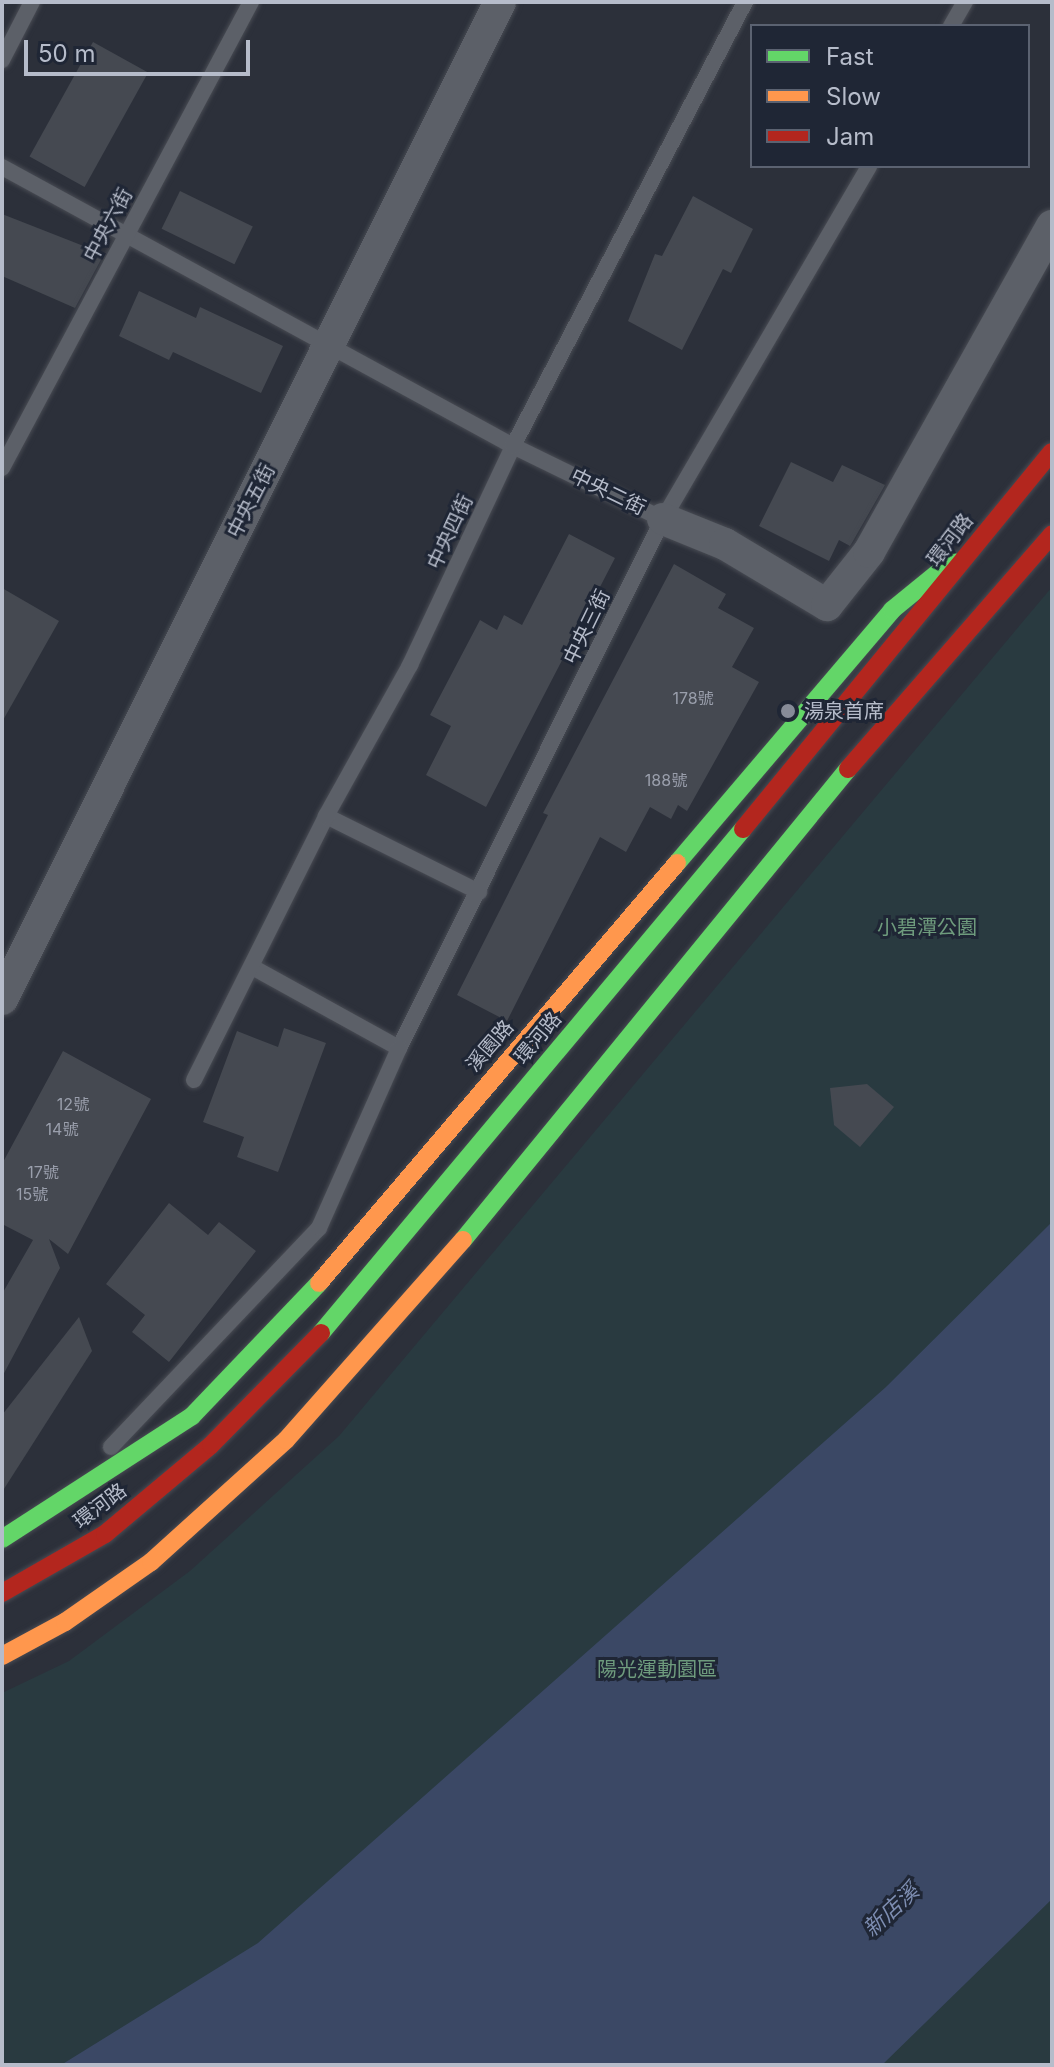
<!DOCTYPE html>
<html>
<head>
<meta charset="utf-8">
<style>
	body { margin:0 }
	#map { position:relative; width:1054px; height:2067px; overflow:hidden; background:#2c303a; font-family:Inter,"Noto Sans TC",sans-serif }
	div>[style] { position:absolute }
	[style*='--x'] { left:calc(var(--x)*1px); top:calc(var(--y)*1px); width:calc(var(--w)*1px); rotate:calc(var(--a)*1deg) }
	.green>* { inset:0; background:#293a40 }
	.water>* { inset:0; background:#3b4865 }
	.building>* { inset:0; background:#454951; transform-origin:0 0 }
	.roads { filter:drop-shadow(0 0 2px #484b53) drop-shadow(0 0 2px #484b53) }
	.lane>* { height:16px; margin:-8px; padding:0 8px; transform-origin:8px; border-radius:8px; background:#5c6068 }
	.street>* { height:32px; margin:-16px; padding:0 16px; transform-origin:16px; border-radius:16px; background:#5c6068 }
	.fast>* { height:18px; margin:-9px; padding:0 9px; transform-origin:9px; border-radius:9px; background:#63d668 }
	.slow>* { height:18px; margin:-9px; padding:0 9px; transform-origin:9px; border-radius:9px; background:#ff974d }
	.jam>* { height:18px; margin:-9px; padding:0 9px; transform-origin:9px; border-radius:9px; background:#b3261e }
	.dots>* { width:22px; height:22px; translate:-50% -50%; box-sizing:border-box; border:4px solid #1f2635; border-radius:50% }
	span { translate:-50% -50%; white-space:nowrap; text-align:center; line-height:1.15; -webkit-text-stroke:6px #1f2635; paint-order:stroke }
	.number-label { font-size:16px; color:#9a9fac }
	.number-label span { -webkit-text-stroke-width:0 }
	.street-label { font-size:20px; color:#b6bcca }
	.poi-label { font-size:20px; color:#b6bcca }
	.left { translate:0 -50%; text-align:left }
	.park-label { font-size:20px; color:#6e9b7d }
	.water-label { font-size:22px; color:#7e8eb2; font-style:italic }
	.frame { position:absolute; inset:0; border:4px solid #b6bcca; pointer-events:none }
	.legend { position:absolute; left:750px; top:24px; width:280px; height:144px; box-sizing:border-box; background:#1f2635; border:2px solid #5b6271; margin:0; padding:10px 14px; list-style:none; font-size:24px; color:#b6bcca }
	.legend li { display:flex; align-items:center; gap:16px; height:40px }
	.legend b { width:40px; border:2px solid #5b6271 }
	.scale { position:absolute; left:24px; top:40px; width:226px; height:36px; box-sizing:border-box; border:4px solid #b6bcca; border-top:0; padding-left:10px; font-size:24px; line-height:28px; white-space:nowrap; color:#b6bcca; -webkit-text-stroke:6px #1f2635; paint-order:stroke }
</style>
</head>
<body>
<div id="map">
	<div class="green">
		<div style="clip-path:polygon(1052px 587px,1052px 2065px,2px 2065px,2px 1693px,69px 1661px,190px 1571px,339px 1436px)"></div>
	</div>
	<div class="water">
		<div style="clip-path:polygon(1052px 1222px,1052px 1899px,882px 2065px,61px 2065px,258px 1943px,886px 1387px)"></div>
	</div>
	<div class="building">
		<div style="left:93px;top:42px;width:63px;height:131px;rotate:29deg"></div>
		<div style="left:180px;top:191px;width:81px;height:42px;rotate:26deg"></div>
		<div style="clip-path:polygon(693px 196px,753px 229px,731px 273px,723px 269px,682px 350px,628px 321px,655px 254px,662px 256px)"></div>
		<div style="clip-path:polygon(2px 214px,104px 254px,75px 308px,2px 276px)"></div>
		<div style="clip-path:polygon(139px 291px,196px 318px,200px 307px,283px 346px,261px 393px,173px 352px,169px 360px,119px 336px)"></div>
		<div style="clip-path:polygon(791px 462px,833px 482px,842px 465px,885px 485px,853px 541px,850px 546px,839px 540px,829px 561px,759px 526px)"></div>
		<div style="clip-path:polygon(569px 534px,615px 558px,486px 807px,426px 775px,451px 726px,430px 715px,480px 620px,497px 630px,504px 615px,522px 625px)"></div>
		<div style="clip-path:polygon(674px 564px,726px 594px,718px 608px,754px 628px,732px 667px,759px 682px,687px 811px,678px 805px,671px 819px,650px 807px,626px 852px,600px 837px,507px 1021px,457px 995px,548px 815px,543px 813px)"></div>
		<div style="clip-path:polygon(2px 588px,59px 621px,2px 722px)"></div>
		<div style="clip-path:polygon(284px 1028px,326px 1043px,278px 1172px,237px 1157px,244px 1137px,203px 1122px,237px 1031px,278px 1047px)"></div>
		<div style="clip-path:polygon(63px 1051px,151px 1099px,68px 1254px,49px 1239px,60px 1268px,2px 1377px,2px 1294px,33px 1240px,2px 1224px,2px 1164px)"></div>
		<div style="clip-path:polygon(867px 1084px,894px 1107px,860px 1147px,834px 1125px,830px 1088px)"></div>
		<div style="clip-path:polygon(169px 1203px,208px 1235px,219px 1222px,256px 1251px,169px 1362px,132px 1332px,145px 1315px,106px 1284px)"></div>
		<div style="clip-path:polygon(79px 1317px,92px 1351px,2px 1492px,2px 1415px)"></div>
	</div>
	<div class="roads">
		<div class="lane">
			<div style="--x:951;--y:26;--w:28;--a:-60"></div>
			<div style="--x:2;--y:60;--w:65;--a:-62.7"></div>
			<div style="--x:2;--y:167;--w:582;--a:28.63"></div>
			<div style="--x:513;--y:446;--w:167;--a:26"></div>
			<div style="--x:2;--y:468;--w:528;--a:-61.88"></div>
			<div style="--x:326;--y:816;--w:171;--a:26.4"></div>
			<div style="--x:254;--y:968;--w:166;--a:28.9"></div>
			<div style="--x:399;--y:1048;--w:591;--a:-63.48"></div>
			<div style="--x:663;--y:519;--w:409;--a:-59.7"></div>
			<div style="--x:194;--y:1080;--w:295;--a:-63.4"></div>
			<div style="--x:326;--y:816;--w:173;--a:-60.9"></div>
			<div style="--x:410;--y:665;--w:242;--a:-64.8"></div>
			<div style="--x:513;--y:446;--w:501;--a:-62.41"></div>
			<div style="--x:111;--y:1447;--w:302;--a:-46.5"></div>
			<div style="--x:319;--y:1228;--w:197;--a:-66"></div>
		</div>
		<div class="street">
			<div style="--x:663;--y:519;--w:67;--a:22"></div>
			<div style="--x:725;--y:544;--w:119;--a:30.9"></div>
			<div style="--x:827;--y:605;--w:68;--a:-51.6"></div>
			<div style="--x:869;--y:552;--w:374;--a:-60.7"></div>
			<div style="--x:2;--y:999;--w:1114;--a:-63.46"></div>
		</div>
		<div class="fast">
			<div style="--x:677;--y:863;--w:332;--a:-49.6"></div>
			<div style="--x:892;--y:610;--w:77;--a:-39.2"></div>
			<div style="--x:463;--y:1240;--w:608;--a:-50.74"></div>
			<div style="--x:321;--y:1333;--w:657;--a:-50.06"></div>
			<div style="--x:2;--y:1539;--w:226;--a:-32.9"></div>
			<div style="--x:192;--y:1416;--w:184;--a:-46.3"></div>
		</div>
		<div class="slow">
			<div style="--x:319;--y:1283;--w:552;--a:-49.56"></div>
			<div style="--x:2;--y:1656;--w:72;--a:-28.4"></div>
			<div style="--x:65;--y:1622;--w:105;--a:-34.9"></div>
			<div style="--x:151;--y:1562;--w:182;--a:-42.1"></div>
			<div style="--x:286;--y:1440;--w:267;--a:-48.5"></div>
		</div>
		<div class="jam">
			<div style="--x:848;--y:769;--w:311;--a:-49"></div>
			<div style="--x:743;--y:829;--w:487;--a:-50.7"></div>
			<div style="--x:2;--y:1593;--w:119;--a:-29.8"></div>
			<div style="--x:105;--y:1534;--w:138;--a:-40"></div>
			<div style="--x:211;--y:1445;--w:157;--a:-45.5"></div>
		</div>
	</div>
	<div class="dots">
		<div style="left:788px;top:711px;background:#868b98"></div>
	</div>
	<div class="number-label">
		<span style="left:693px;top:698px">178號</span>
		<span style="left:666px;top:780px">188號</span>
		<span style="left:73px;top:1104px">12號</span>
		<span style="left:62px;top:1129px">14號</span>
		<span style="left:43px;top:1172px">17號</span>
		<span style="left:32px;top:1194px">15號</span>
	</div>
	<div class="street-label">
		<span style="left:108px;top:225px;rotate:-62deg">中央六街</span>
		<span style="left:608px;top:492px;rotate:26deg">中央二街</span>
		<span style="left:251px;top:501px;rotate:-63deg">中央五街</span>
		<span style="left:450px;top:532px;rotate:-65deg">中央四街</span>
		<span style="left:950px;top:540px;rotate:-52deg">環河路</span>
		<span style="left:587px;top:627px;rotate:-64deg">中央三街</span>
		<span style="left:538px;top:1038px;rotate:-50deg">環河路</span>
		<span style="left:490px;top:1046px;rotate:-49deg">溪園路</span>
		<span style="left:100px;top:1506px;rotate:-37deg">環河路</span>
	</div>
	<div class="poi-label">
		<span class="left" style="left:804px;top:711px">湯泉首席</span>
	</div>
	<div class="park-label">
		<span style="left:927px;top:927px">小碧潭公園</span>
		<span style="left:657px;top:1669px">陽光運動園區</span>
	</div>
	<div class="water-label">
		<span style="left:891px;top:1910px;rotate:-43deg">新店溪</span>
	</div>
	<div class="frame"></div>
	<ul class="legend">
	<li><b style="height:10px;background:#63d668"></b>Fast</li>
	<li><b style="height:10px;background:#ff974d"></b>Slow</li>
	<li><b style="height:10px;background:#b3261e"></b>Jam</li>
	</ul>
	<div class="scale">50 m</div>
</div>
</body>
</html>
